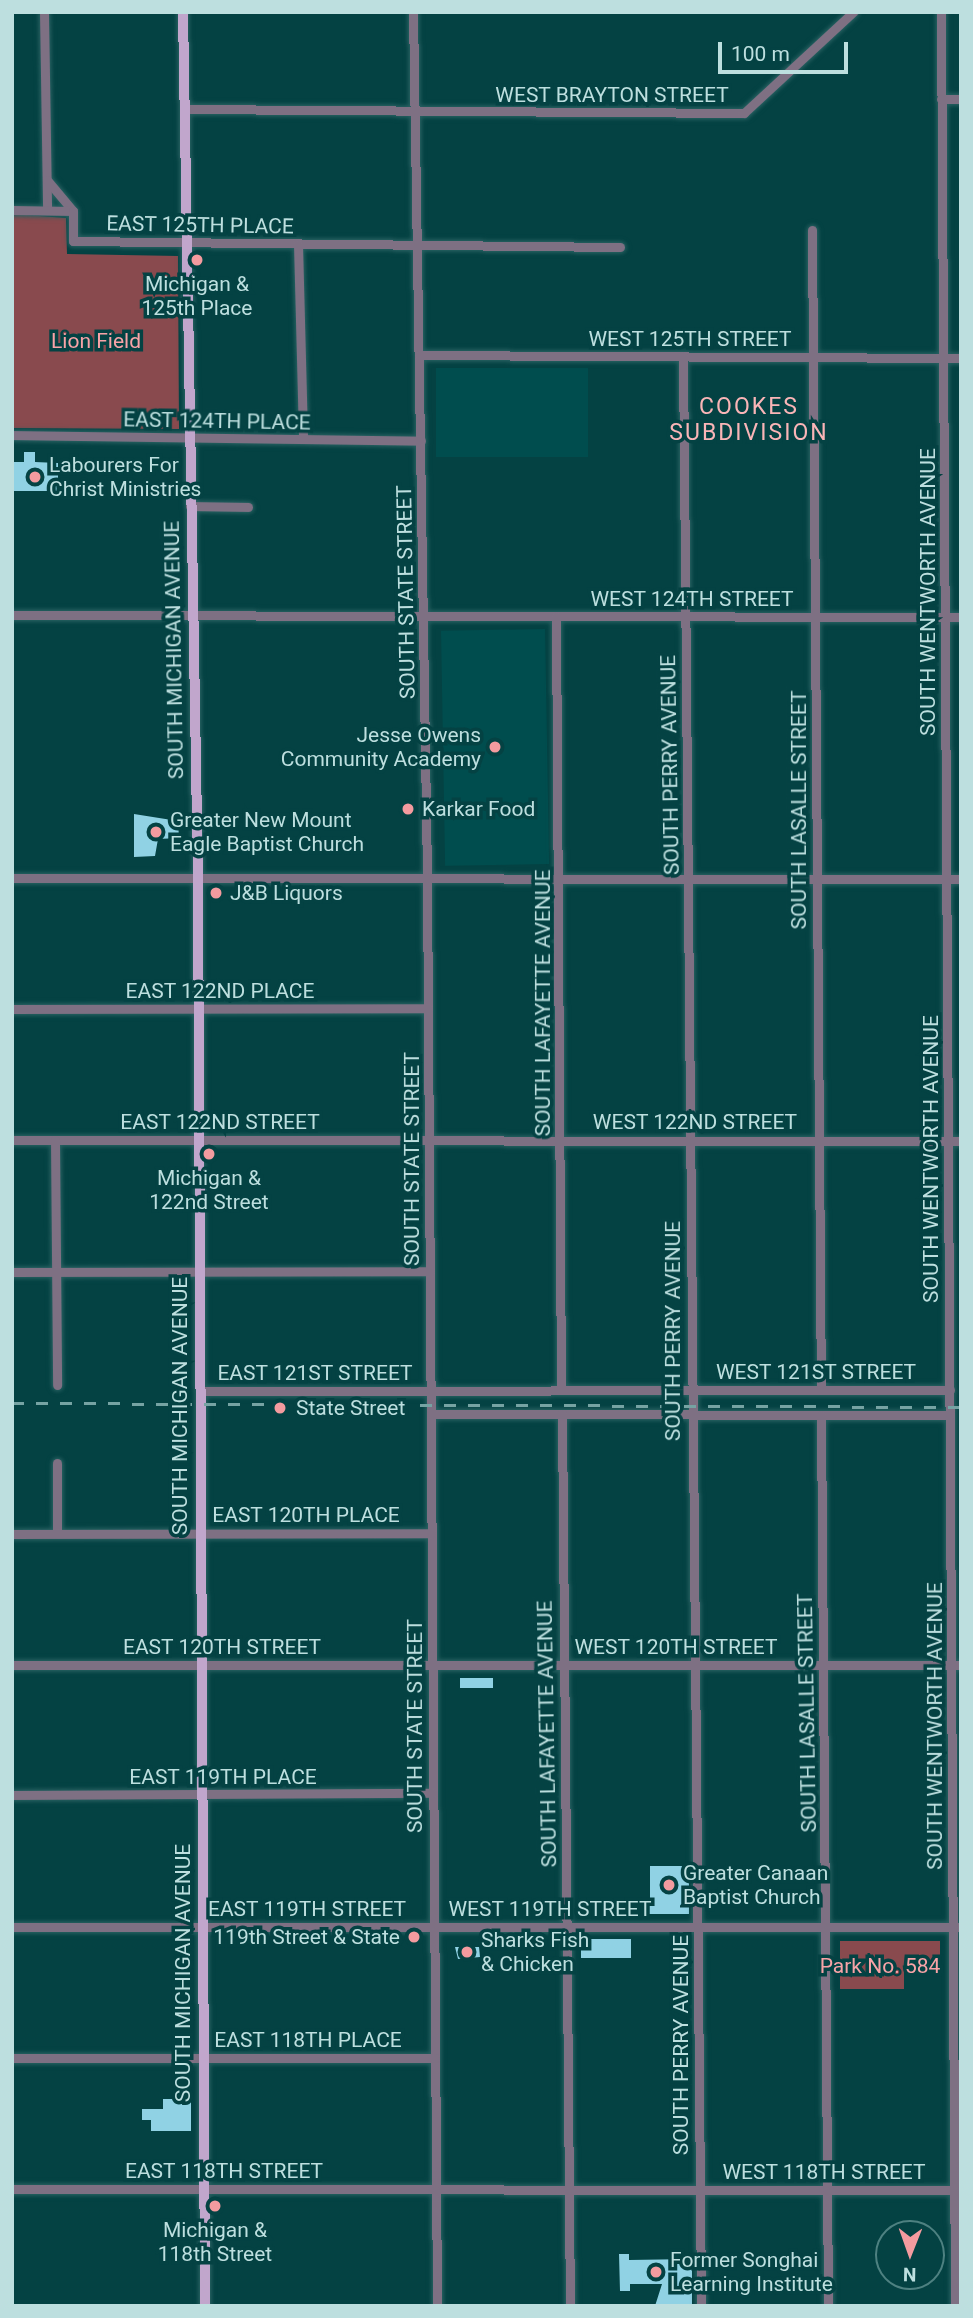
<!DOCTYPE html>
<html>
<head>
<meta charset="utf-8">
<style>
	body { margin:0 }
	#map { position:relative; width:973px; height:2318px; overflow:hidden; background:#044243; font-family:Roboto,sans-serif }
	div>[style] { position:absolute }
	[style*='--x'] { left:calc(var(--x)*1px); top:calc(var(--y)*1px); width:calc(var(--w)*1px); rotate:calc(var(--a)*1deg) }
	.built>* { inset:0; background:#004d4e; transform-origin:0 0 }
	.green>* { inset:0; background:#894a4e }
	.building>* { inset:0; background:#90d2e4; transform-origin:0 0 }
	.roads { filter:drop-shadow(0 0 2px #296162) drop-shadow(0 0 2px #296162) }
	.minor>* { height:9px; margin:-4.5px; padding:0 4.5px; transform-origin:4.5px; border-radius:4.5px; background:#7e7083 }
	.major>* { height:10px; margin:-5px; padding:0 5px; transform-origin:5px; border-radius:5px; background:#c1a6cc }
	.rail>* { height:2.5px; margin-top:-1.25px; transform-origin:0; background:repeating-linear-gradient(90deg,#76a3a3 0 12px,transparent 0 24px) }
	.dots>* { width:19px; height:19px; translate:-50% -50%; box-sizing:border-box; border:4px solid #044243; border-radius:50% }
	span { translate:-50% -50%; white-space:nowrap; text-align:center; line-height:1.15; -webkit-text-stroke:7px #044243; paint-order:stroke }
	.street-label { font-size:21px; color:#bddfdf }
	.poi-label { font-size:21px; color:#bddfdf }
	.left { translate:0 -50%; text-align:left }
	.right { translate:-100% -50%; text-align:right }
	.park-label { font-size:21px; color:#f8a3a7 }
	.neighbourhood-label { font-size:23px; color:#fab5b7; letter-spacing:2px }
	.frame { position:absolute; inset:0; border:14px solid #bddfdf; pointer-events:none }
	.north { position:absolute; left:875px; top:2220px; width:70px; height:70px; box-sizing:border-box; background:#044243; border:2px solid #4e8181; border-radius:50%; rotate:181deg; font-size:19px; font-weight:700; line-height:28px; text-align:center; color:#bddfdf }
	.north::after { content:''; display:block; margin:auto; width:24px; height:32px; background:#f49b9f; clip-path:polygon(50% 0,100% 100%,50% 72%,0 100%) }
	.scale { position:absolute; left:718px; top:42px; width:130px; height:32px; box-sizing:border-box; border:4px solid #bddfdf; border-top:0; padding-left:9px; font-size:21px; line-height:24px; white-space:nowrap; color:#bddfdf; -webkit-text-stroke:5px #044243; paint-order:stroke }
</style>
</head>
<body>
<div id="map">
	<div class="built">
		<div style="left:436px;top:368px;width:152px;height:89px"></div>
		<div style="left:545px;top:629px;width:235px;height:104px;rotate:89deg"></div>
	</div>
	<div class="green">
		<div style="clip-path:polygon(12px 214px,66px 218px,67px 254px,178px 256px,179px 429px,12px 428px)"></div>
		<div style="clip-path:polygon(840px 1941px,940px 1941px,940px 1968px,904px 1968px,904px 1989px,840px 1989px)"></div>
	</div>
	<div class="building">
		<div style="clip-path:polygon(24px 452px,35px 452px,35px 462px,58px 463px,58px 491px,12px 491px,12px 462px,24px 462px)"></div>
		<div style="clip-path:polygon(134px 814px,178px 821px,179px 838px,158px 839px,155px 856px,134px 857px)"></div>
		<div style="left:460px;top:1678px;width:33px;height:10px"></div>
		<div style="clip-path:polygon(650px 1866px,689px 1866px,689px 1914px,644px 1914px,644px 1904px,650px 1904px)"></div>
		<div style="left:631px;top:1939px;width:19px;height:50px;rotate:90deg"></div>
		<div style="clip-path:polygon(455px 1947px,479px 1947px,480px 1957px,458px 1959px)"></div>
		<div style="clip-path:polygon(163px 2099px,191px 2099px,191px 2131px,151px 2131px,151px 2120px,142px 2120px,142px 2109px,163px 2109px)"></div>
		<div style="clip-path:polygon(619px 2254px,629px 2254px,629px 2260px,692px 2259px,692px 2306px,655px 2306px,662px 2284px,630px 2284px,630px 2291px,620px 2291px)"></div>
	</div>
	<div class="roads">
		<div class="minor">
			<div style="--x:44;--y:12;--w:198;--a:89.1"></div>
			<div style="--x:413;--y:12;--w:865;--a:89.07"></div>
			<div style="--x:427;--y:877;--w:1429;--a:89.6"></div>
			<div style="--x:941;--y:12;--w:2294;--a:89.65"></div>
			<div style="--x:941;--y:99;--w:20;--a:0"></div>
			<div style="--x:184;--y:109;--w:560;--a:0.41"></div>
			<div style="--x:744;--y:113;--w:149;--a:-42.8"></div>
			<div style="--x:47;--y:180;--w:40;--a:50"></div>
			<div style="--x:12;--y:210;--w:61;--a:0.9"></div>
			<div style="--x:73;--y:211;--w:30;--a:90"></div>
			<div style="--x:73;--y:241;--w:547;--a:0.63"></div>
			<div style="--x:812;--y:230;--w:1160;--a:89.56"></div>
			<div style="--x:298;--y:244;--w:195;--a:88.5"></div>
			<div style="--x:419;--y:355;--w:542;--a:0.32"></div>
			<div style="--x:683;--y:356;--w:1950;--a:89.47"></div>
			<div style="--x:12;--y:435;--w:409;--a:0.8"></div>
			<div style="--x:190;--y:506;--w:58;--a:1"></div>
			<div style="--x:12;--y:615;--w:949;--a:0.12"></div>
			<div style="--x:556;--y:616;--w:774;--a:89.63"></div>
			<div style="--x:12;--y:878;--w:949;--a:0.06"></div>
			<div style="--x:12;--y:1009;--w:416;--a:-0.1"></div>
			<div style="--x:12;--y:1140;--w:949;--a:0.06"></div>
			<div style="--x:55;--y:1140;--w:245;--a:89.5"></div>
			<div style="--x:12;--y:1272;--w:418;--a:-0.1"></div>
			<div style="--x:200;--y:1391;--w:750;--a:-0.08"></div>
			<div style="--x:431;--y:1414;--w:519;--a:0.11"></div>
			<div style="--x:562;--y:1414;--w:892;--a:89.49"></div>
			<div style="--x:821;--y:1415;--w:891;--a:89.55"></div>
			<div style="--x:57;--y:1533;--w:70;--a:-90"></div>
			<div style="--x:12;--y:1534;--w:419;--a:-0.1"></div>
			<div style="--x:12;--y:1665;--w:949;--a:0"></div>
			<div style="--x:12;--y:1795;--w:421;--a:-0.3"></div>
			<div style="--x:12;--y:1927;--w:949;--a:0"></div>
			<div style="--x:12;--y:2058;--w:423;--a:0"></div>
			<div style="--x:12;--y:2189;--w:949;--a:0.06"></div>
		</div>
		<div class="major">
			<div style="--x:183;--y:12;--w:864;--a:89.01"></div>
			<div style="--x:198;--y:876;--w:1430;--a:89.72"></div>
		</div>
	</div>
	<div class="rail">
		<div style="--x:12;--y:1403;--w:949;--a:0.24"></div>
	</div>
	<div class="dots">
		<div style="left:197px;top:260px;background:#f49b9f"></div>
		<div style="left:35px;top:477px;background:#f49b9f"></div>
		<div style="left:495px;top:747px;background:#f49b9f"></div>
		<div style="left:408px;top:809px;background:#f49b9f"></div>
		<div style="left:156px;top:832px;background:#f49b9f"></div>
		<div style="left:216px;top:893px;background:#f49b9f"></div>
		<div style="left:209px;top:1154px;background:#f49b9f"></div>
		<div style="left:280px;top:1408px;background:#f49b9f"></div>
		<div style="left:669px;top:1885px;background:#f49b9f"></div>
		<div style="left:414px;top:1937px;background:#f49b9f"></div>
		<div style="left:467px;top:1952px;background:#f49b9f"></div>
		<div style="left:215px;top:2206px;background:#f49b9f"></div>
		<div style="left:656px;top:2272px;background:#f49b9f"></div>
	</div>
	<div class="street-label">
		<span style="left:612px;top:95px">WEST BRAYTON STREET</span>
		<span style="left:200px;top:225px;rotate:1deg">EAST 125TH PLACE</span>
		<span style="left:690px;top:339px">WEST 125TH STREET</span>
		<span style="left:217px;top:421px;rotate:1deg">EAST 124TH PLACE</span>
		<span style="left:406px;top:592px;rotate:-91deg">SOUTH STATE STREET</span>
		<span style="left:928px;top:592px;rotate:-90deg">SOUTH WENTWORTH AVENUE</span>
		<span style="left:692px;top:599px">WEST 124TH STREET</span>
		<span style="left:174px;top:650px;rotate:-91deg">SOUTH MICHIGAN AVENUE</span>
		<span style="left:670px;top:765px;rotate:-91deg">SOUTH PERRY AVENUE</span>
		<span style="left:799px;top:810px;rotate:-90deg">SOUTH LASALLE STREET</span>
		<span style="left:220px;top:991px">EAST 122ND PLACE</span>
		<span style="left:543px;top:1003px;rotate:-90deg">SOUTH LAFAYETTE AVENUE</span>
		<span style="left:220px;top:1122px">EAST 122ND STREET</span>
		<span style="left:695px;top:1122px">WEST 122ND STREET</span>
		<span style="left:412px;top:1159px;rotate:-90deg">SOUTH STATE STREET</span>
		<span style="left:931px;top:1159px;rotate:-90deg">SOUTH WENTWORTH AVENUE</span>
		<span style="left:673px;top:1331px;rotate:-90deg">SOUTH PERRY AVENUE</span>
		<span style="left:816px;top:1372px">WEST 121ST STREET</span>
		<span style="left:315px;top:1373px">EAST 121ST STREET</span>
		<span style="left:180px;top:1406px;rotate:-90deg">SOUTH MICHIGAN AVENUE</span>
		<span style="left:306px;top:1515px">EAST 120TH PLACE</span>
		<span style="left:222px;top:1647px">EAST 120TH STREET</span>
		<span style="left:676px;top:1647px">WEST 120TH STREET</span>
		<span style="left:807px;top:1713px;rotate:-91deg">SOUTH LASALLE STREET</span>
		<span style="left:415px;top:1726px;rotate:-90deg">SOUTH STATE STREET</span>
		<span style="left:935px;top:1726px;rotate:-90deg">SOUTH WENTWORTH AVENUE</span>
		<span style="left:547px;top:1734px;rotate:-91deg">SOUTH LAFAYETTE AVENUE</span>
		<span style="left:223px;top:1777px">EAST 119TH PLACE</span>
		<span style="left:307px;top:1909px">EAST 119TH STREET</span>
		<span style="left:550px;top:1909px">WEST 119TH STREET</span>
		<span style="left:183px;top:1973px;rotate:-90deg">SOUTH MICHIGAN AVENUE</span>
		<span style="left:308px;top:2040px">EAST 118TH PLACE</span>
		<span style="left:681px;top:2045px;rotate:-90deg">SOUTH PERRY AVENUE</span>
		<span style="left:224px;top:2171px">EAST 118TH STREET</span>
		<span style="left:824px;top:2172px">WEST 118TH STREET</span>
	</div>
	<div class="poi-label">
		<span style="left:197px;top:296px">Michigan &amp;<br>125th Place</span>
		<span class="left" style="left:49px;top:477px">Labourers For<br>Christ Ministries</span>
		<span class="right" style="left:481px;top:747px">Jesse Owens<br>Community Academy</span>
		<span class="left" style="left:422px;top:809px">Karkar Food</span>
		<span class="left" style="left:170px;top:832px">Greater New Mount<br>Eagle Baptist Church</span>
		<span class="left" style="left:230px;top:893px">J&amp;B Liquors</span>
		<span style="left:209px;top:1190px">Michigan &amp;<br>122nd Street</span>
		<span class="left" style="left:296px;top:1408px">State Street</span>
		<span class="left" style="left:683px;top:1885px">Greater Canaan<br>Baptist Church</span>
		<span class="right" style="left:400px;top:1937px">119th Street &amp; State</span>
		<span class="left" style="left:481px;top:1952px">Sharks Fish<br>&amp; Chicken</span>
		<span style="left:215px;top:2242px">Michigan &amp;<br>118th Street</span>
		<span class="left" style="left:670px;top:2272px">Former Songhai<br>Learning Institute</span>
	</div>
	<div class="park-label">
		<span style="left:96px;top:341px">Lion Field</span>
		<span style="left:880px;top:1966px">Park No. 584</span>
	</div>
	<div class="neighbourhood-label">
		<span style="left:749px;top:420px">COOKES<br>SUBDIVISION</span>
	</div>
	<div class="frame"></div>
	<div class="north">N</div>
	<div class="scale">100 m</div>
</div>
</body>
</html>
